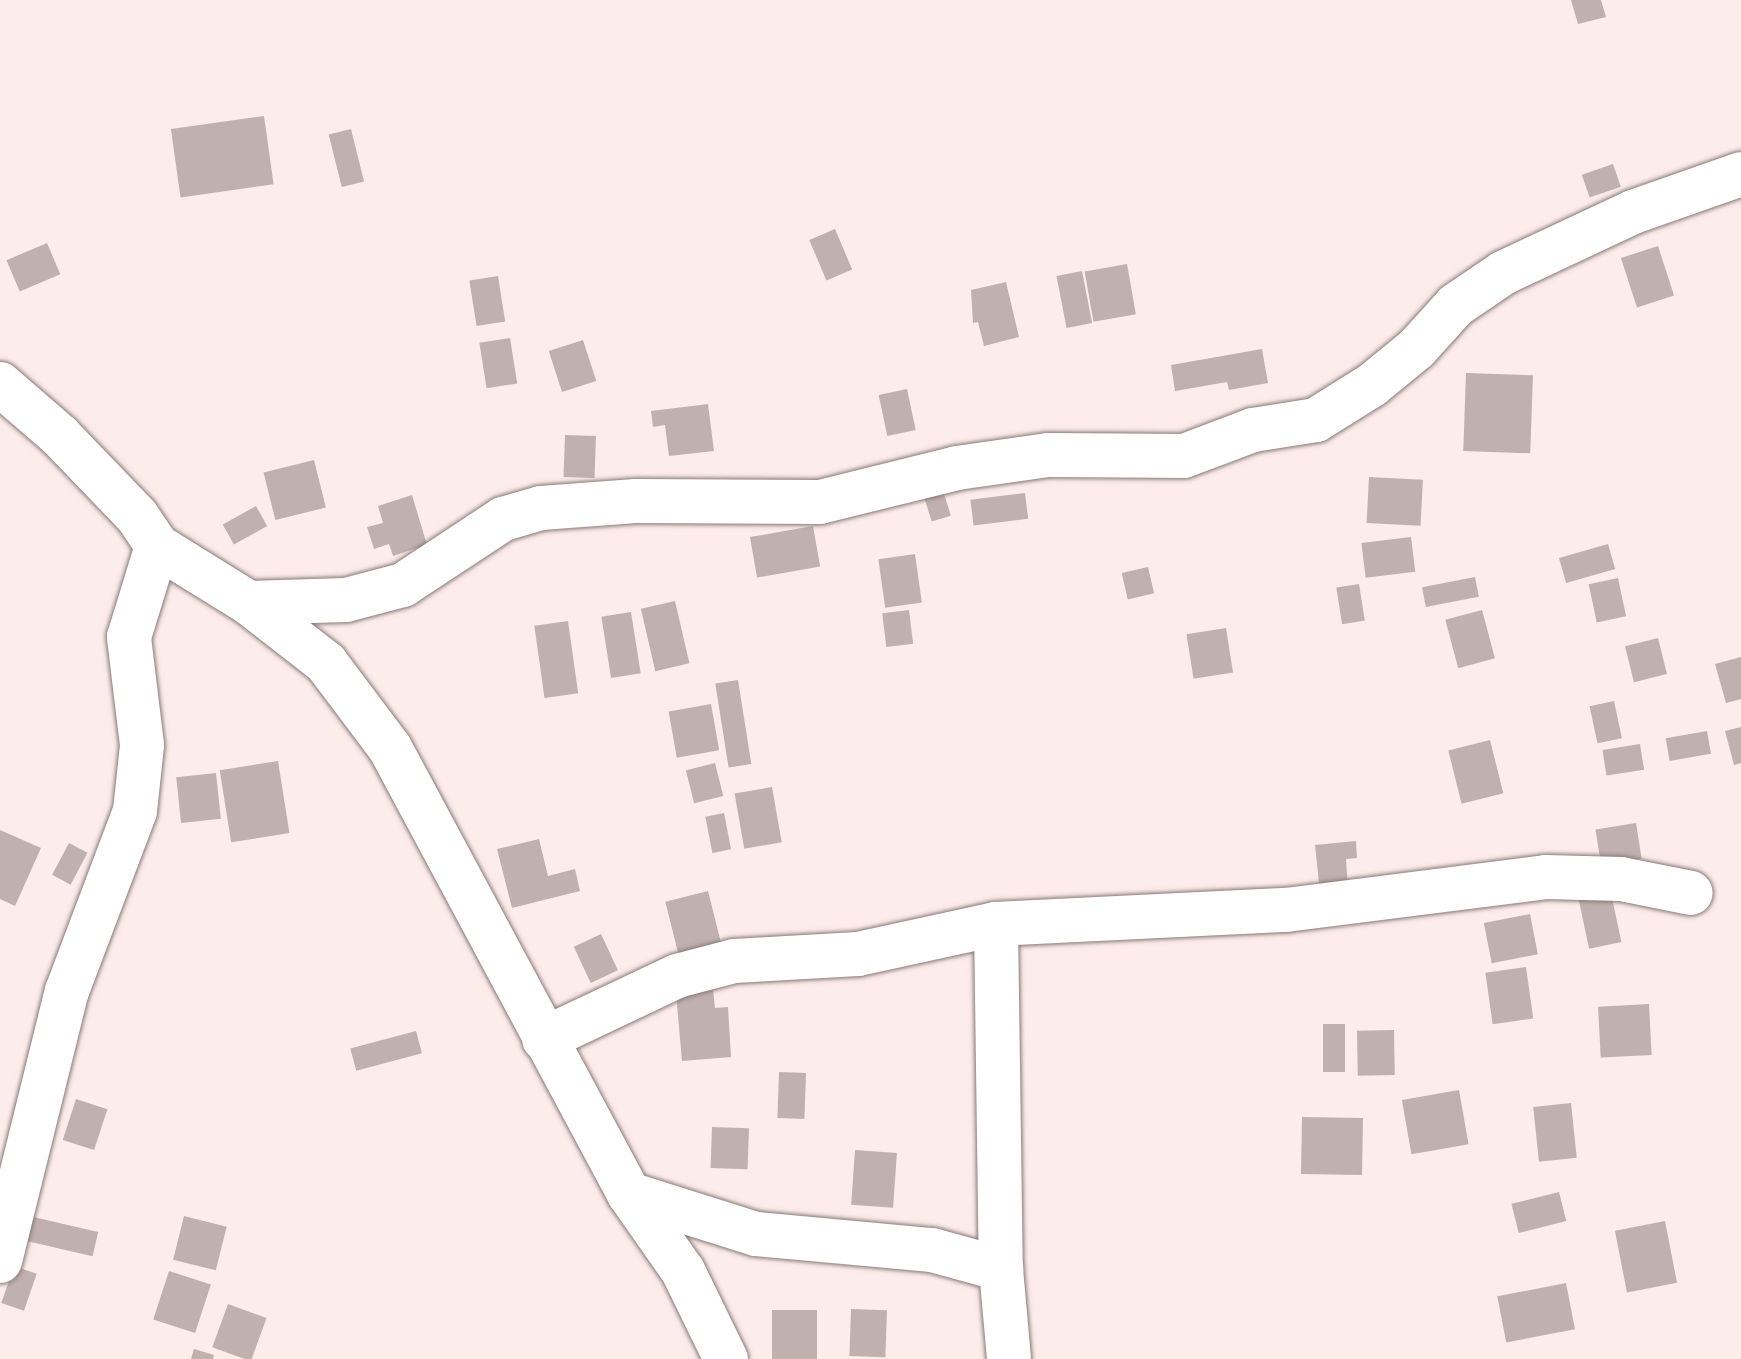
<!DOCTYPE html>
<html>
<head>
<meta charset="utf-8">
<style>
	body { margin:0 }
	#map { position:relative; width:1741px; height:1359px; overflow:hidden; background:#fcecea; font-family:"Space Grotesk",sans-serif }
	div>[style] { position:absolute }
	[style*='--x'] { left:calc(var(--x)*1px); top:calc(var(--y)*1px); width:calc(var(--w)*1px); rotate:calc(var(--a)*1deg) }
	.building>* { inset:0; background:#c0b1af; transform-origin:0 0 }
	.roads { filter:drop-shadow(0 0 2px #877977) drop-shadow(0 0 2px #877977) }
	.minor>* { height:44px; margin:-22px; padding:0 22px; transform-origin:22px; border-radius:22px; background:#fff }
	span { translate:-50% -50%; white-space:nowrap; text-align:center; line-height:1.15; -webkit-text-stroke:7px #fdfdfd; paint-order:stroke }
</style>
</head>
<body>
<div id="map">
	<div class="building">
		<div style="clip-path:polygon(1571px 0,1601px 0,1606px 17px,1578px 24px)"></div>
		<div style="left:264px;top:116px;width:69px;height:94px;rotate:82deg"></div>
		<div style="left:351px;top:129px;width:54px;height:23px;rotate:76deg"></div>
		<div style="left:1613px;top:164px;width:24px;height:33px;rotate:71deg"></div>
		<div style="left:835px;top:229px;width:44px;height:28px;rotate:67deg"></div>
		<div style="left:47px;top:243px;width:34px;height:44px;rotate:67deg"></div>
		<div style="left:1658px;top:246px;width:52px;height:39px;rotate:72deg"></div>
		<div style="left:1127px;top:264px;width:51px;height:43px;rotate:80deg"></div>
		<div style="left:1082px;top:271px;width:53px;height:26px;rotate:79deg"></div>
		<div style="left:498px;top:276px;width:46px;height:29px;rotate:81deg"></div>
		<div style="clip-path:polygon(1006px 282px,1019px 337px,984px 346px,978px 322px,973px 323px,971px 290px)"></div>
		<div style="left:510px;top:338px;width:46px;height:31px;rotate:81deg"></div>
		<div style="left:583px;top:340px;width:43px;height:36px;rotate:72deg"></div>
		<div style="clip-path:polygon(1262px 349px,1268px 383px,1229px 390px,1227px 382px,1175px 391px,1171px 365px)"></div>
		<div style="left:1466px;top:373px;width:67px;height:78px;rotate:2deg"></div>
		<div style="left:907px;top:389px;width:42px;height:29px;rotate:78deg"></div>
		<div style="clip-path:polygon(708px 404px,714px 451px,669px 456px,665px 425px,653px 427px,651px 411px)"></div>
		<div style="left:565px;top:435px;width:31px;height:42px;rotate:2deg"></div>
		<div style="left:314px;top:460px;width:49px;height:52px;rotate:76deg"></div>
		<div style="left:1369px;top:477px;width:54px;height:46px;rotate:3deg"></div>
		<div style="left:942px;top:487px;width:30px;height:20px;rotate:73deg"></div>
		<div style="left:1025px;top:493px;width:26px;height:55px;rotate:83deg"></div>
		<div style="clip-path:polygon(412px 495px,427px 545px,393px 556px,389px 544px,374px 549px,367px 527px,383px 523px,378px 506px)"></div>
		<div style="left:256px;top:506px;width:23px;height:38px;rotate:61deg"></div>
		<div style="left:813px;top:526px;width:41px;height:64px;rotate:80deg"></div>
		<div style="left:1411px;top:537px;width:35px;height:50px;rotate:83deg"></div>
		<div style="left:1608px;top:544px;width:26px;height:51px;rotate:74deg"></div>
		<div style="left:915px;top:554px;width:49px;height:37px;rotate:82deg"></div>
		<div style="left:1148px;top:567px;width:27px;height:27px;rotate:77deg"></div>
		<div style="left:1475px;top:577px;width:20px;height:54px;rotate:79deg"></div>
		<div style="left:1618px;top:578px;width:39px;height:30px;rotate:78deg"></div>
		<div style="left:1359px;top:584px;width:37px;height:23px;rotate:81deg"></div>
		<div style="left:675px;top:601px;width:64px;height:35px;rotate:77deg"></div>
		<div style="left:909px;top:610px;width:34px;height:27px;rotate:83deg"></div>
		<div style="left:1482px;top:610px;width:50px;height:38px;rotate:75deg"></div>
		<div style="left:631px;top:612px;width:62px;height:30px;rotate:81deg"></div>
		<div style="left:568px;top:621px;width:73px;height:34px;rotate:82deg"></div>
		<div style="left:1226px;top:628px;width:45px;height:40px;rotate:81deg"></div>
		<div style="left:1658px;top:638px;width:37px;height:34px;rotate:76deg"></div>
		<div style="clip-path:polygon(1741px 657px,1741px 699px,1726px 703px,1715px 664px)"></div>
		<div style="left:738px;top:680px;width:85px;height:23px;rotate:81deg"></div>
		<div style="left:1614px;top:701px;width:38px;height:25px;rotate:78deg"></div>
		<div style="left:711px;top:704px;width:47px;height:43px;rotate:80deg"></div>
		<div style="clip-path:polygon(1741px 727px,1741px 763px,1734px 765px,1725px 731px)"></div>
		<div style="left:1707px;top:731px;width:23px;height:42px;rotate:80deg"></div>
		<div style="left:1490px;top:740px;width:55px;height:43px;rotate:76deg"></div>
		<div style="left:1640px;top:744px;width:26px;height:38px;rotate:81deg"></div>
		<div style="left:278px;top:761px;width:73px;height:59px;rotate:81deg"></div>
		<div style="left:715px;top:763px;width:34px;height:30px;rotate:76deg"></div>
		<div style="left:216px;top:773px;width:46px;height:40px;rotate:84deg"></div>
		<div style="left:772px;top:787px;width:56px;height:38px;rotate:80deg"></div>
		<div style="left:724px;top:813px;width:37px;height:19px;rotate:79deg"></div>
		<div style="left:1636px;top:823px;width:36px;height:41px;rotate:81deg"></div>
		<div style="clip-path:polygon(0 830px,41px 848px,15px 906px,0 899px)"></div>
		<div style="clip-path:polygon(539px 839px,548px 876px,575px 869px,580px 891px,512px 908px,497px 849px)"></div>
		<div style="clip-path:polygon(1356px 841px,1357px 858px,1346px 859px,1348px 890px,1320px 892px,1315px 845px)"></div>
		<div style="left:69px;top:843px;width:21px;height:36px;rotate:28deg"></div>
		<div style="left:708px;top:891px;width:58px;height:44px;rotate:76deg"></div>
		<div style="left:1611px;top:893px;width:50px;height:33px;rotate:78deg"></div>
		<div style="left:1530px;top:914px;width:41px;height:47px;rotate:79deg"></div>
		<div style="left:601px;top:934px;width:40px;height:30px;rotate:65deg"></div>
		<div style="left:1526px;top:967px;width:52px;height:41px;rotate:82deg"></div>
		<div style="clip-path:polygon(712px 979px,715px 1008px,728px 1007px,731px 1057px,682px 1061px,675px 982px)"></div>
		<div style="left:1649px;top:1004px;width:51px;height:51px;rotate:87deg"></div>
		<div style="left:1323px;top:1024px;width:22px;height:48px"></div>
		<div style="left:1394px;top:1030px;width:45px;height:37px;rotate:89deg"></div>
		<div style="left:416px;top:1031px;width:23px;height:68px;rotate:75deg"></div>
		<div style="left:779px;top:1072px;width:27px;height:46px;rotate:2deg"></div>
		<div style="left:1459px;top:1090px;width:55px;height:58px;rotate:80deg"></div>
		<div style="left:76px;top:1099px;width:33px;height:43px;rotate:18deg"></div>
		<div style="left:1571px;top:1103px;width:55px;height:38px;rotate:84deg"></div>
		<div style="left:1302px;top:1117px;width:61px;height:57px;rotate:1deg"></div>
		<div style="left:712px;top:1127px;width:37px;height:41px;rotate:2deg"></div>
		<div style="left:855px;top:1150px;width:42px;height:55px;rotate:4deg"></div>
		<div style="left:1559px;top:1192px;width:30px;height:49px;rotate:76deg"></div>
		<div style="left:29px;top:1216px;width:71px;height:25px;rotate:13deg"></div>
		<div style="left:184px;top:1216px;width:44px;height:45px;rotate:14deg"></div>
		<div style="left:1665px;top:1221px;width:63px;height:51px;rotate:79deg"></div>
		<div style="left:14px;top:1266px;width:24px;height:39px;rotate:19deg"></div>
		<div style="left:169px;top:1271px;width:44px;height:51px;rotate:18deg"></div>
		<div style="left:1566px;top:1283px;width:47px;height:70px;rotate:79deg"></div>
		<div style="left:228px;top:1304px;width:41px;height:46px;rotate:20deg"></div>
		<div style="left:851px;top:1309px;width:36px;height:47px;rotate:2deg"></div>
		<div style="left:772px;top:1310px;width:45px;height:49px"></div>
		<div style="clip-path:polygon(194px 1349px,214px 1355px,213px 1359px,191px 1359px)"></div>
	</div>
	<div class="roads">
		<div class="minor">
			<div style="--x:0;--y:384;--w:79;--a:40.9"></div>
			<div style="--x:60;--y:436;--w:111;--a:46.1"></div>
			<div style="--x:137;--y:516;--w:36;--a:56"></div>
			<div style="--x:157;--y:546;--w:108;--a:31.8"></div>
			<div style="--x:249;--y:603;--w:98;--a:37.9"></div>
			<div style="--x:326;--y:663;--w:106;--a:53"></div>
			<div style="--x:390;--y:748;--w:506;--a:61.81"></div>
			<div style="--x:629;--y:1194;--w:94;--a:55"></div>
			<div style="--x:683;--y:1271;--w:98;--a:64"></div>
			<div style="--x:249;--y:603;--w:97;--a:-1.8"></div>
			<div style="--x:346;--y:600;--w:59;--a:-14.7"></div>
			<div style="--x:403;--y:585;--w:120;--a:-33.4"></div>
			<div style="--x:503;--y:519;--w:40;--a:-16"></div>
			<div style="--x:541;--y:508;--w:95;--a:-4.2"></div>
			<div style="--x:636;--y:501;--w:184;--a:0.3"></div>
			<div style="--x:820;--y:502;--w:141;--a:-13.9"></div>
			<div style="--x:957;--y:468;--w:92;--a:-8.1"></div>
			<div style="--x:1048;--y:455;--w:136;--a:0.4"></div>
			<div style="--x:1184;--y:456;--w:74;--a:-20.6"></div>
			<div style="--x:1253;--y:430;--w:64;--a:-9"></div>
			<div style="--x:1316;--y:420;--w:66;--a:-32"></div>
			<div style="--x:1372;--y:385;--w:58;--a:-39.4"></div>
			<div style="--x:1417;--y:348;--w:58;--a:-47.8"></div>
			<div style="--x:1456;--y:305;--w:57;--a:-34.2"></div>
			<div style="--x:1503;--y:273;--w:144;--a:-25.1"></div>
			<div style="--x:1633;--y:212;--w:114;--a:-19.4"></div>
			<div style="--x:996;--y:924;--w:345;--a:89.2"></div>
			<div style="--x:1001;--y:1269;--w:90;--a:84.9"></div>
			<div style="--x:544;--y:1039;--w:147;--a:-25.3"></div>
			<div style="--x:677;--y:976;--w:59;--a:-14.7"></div>
			<div style="--x:734;--y:961;--w:124;--a:-3.2"></div>
			<div style="--x:858;--y:954;--w:141;--a:-12.3"></div>
			<div style="--x:996;--y:924;--w:290;--a:-2.8"></div>
			<div style="--x:1286;--y:910;--w:262;--a:-7.2"></div>
			<div style="--x:1546;--y:877;--w:75;--a:1.5"></div>
			<div style="--x:1621;--y:879;--w:71;--a:11.3"></div>
			<div style="--x:629;--y:1194;--w:133;--a:17.5"></div>
			<div style="--x:756;--y:1234;--w:177;--a:5.2"></div>
			<div style="--x:932;--y:1250;--w:72;--a:15.4"></div>
			<div style="--x:0;--y:1261;--w:278;--a:-76.1"></div>
			<div style="--x:67;--y:991;--w:192;--a:-69.3"></div>
			<div style="--x:135;--y:811;--w:66;--a:-83.9"></div>
			<div style="--x:142;--y:745;--w:109;--a:-96.9"></div>
			<div style="--x:129;--y:637;--w:95;--a:-72.9"></div>
		</div>
	</div>
</div>
</body>
</html>
